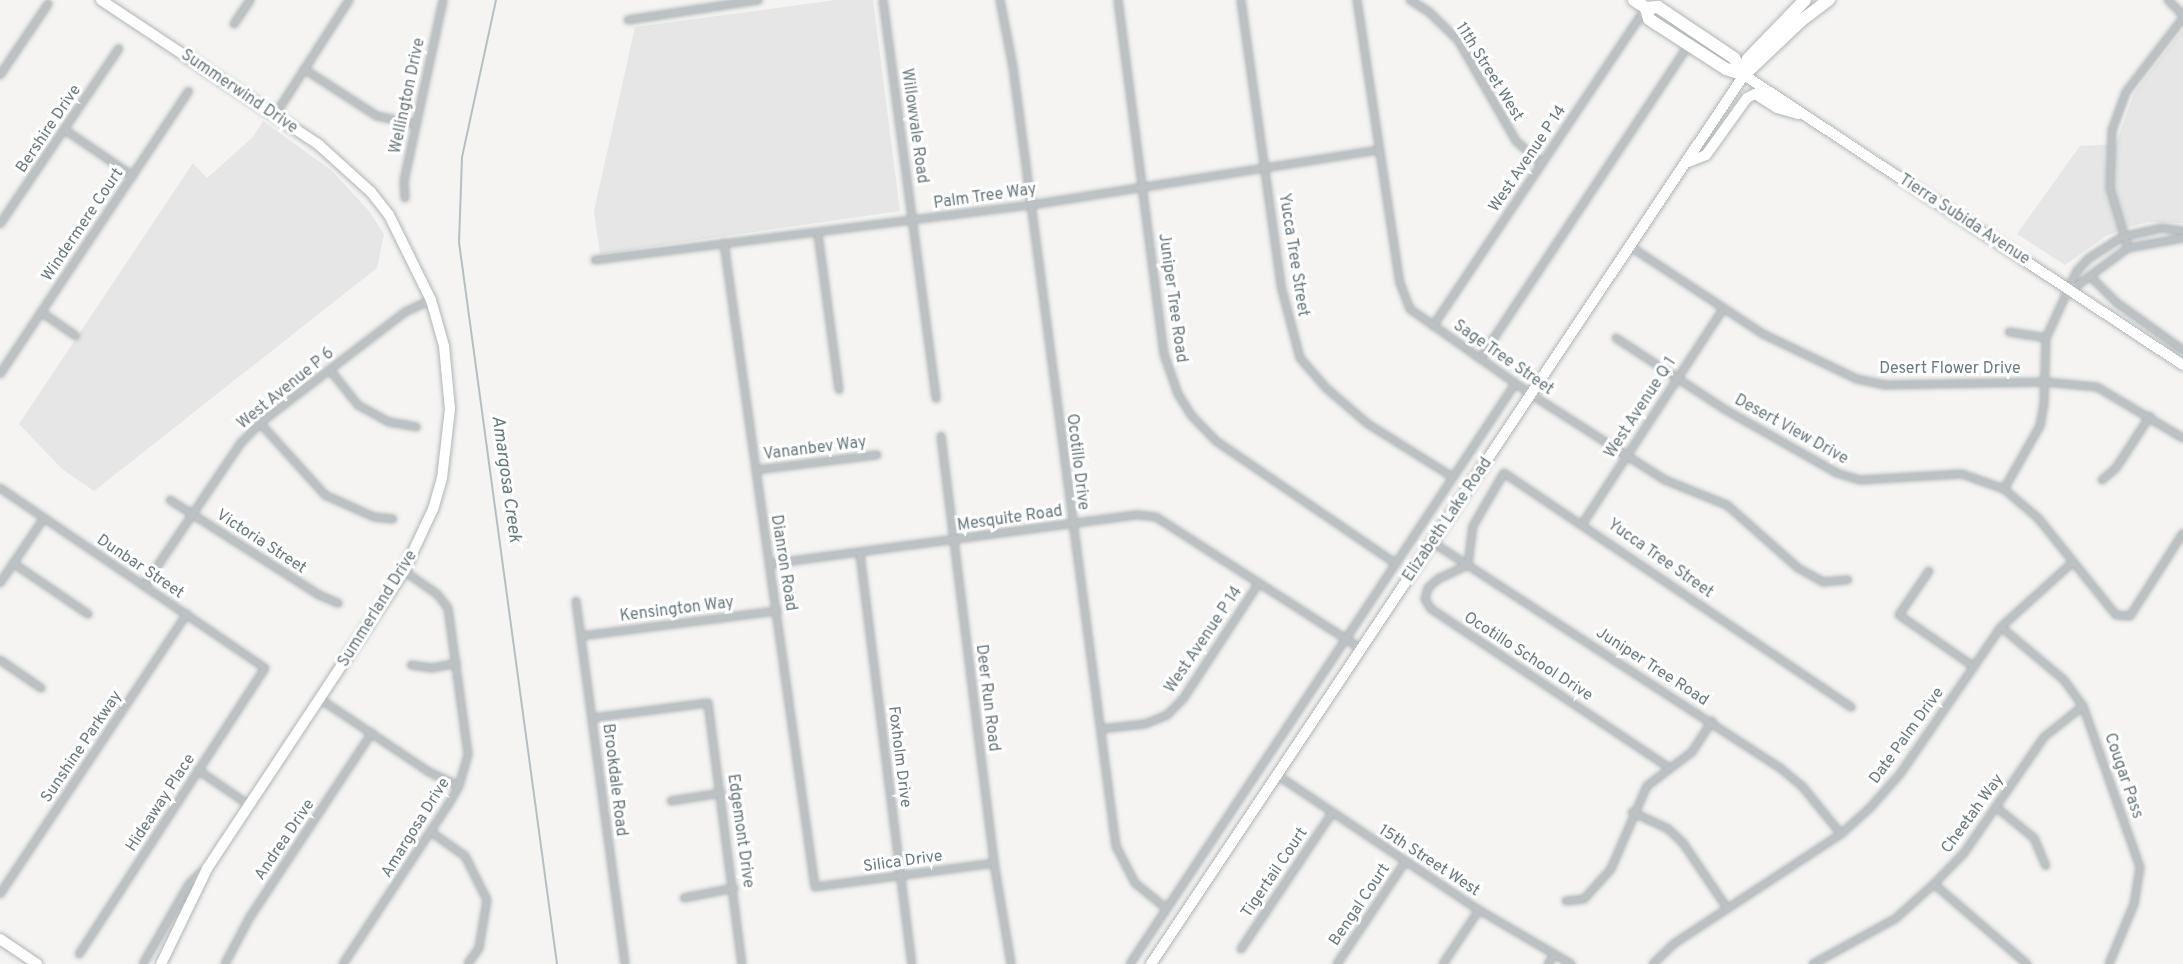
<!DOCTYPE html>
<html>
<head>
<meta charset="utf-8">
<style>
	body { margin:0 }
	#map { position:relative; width:2183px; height:964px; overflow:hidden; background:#f5f4f2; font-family:Overpass,sans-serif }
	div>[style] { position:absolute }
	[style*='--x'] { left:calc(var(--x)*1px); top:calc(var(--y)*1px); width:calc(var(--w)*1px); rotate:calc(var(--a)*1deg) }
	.built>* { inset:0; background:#e5e6e5 }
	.stream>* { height:2px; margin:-1px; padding:0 1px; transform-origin:1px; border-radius:1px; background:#b3c0c2 }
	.roads { filter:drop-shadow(0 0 2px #afb5b7) drop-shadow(0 0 2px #afb5b7) }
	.street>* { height:6px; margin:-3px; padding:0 3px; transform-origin:3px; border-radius:3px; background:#bcc1c3 }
	.secondary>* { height:10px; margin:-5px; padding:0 5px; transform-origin:5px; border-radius:5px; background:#fff }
	.primary>* { height:12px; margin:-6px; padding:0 6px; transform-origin:6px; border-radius:6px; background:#fff }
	span { translate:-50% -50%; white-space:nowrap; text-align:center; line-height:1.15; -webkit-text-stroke:6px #fff; paint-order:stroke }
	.street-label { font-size:16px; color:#68797f }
	.water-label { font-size:18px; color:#637a7b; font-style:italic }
</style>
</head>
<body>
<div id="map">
	<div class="built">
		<div style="clip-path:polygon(836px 0,873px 0,900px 211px,600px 254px,594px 211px,635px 27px)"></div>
		<div style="clip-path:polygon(2183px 29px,2183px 223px,2148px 222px,2128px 227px,2106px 236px,2065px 265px,2017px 234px,2080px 146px,2116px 144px,2134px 93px)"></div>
		<div style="clip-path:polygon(263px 121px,331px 170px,369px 211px,384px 234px,377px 268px,94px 491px,62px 469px,19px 424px,193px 163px,207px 178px,253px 137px)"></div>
	</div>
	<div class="stream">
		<div style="--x:496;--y:0;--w:161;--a:102.2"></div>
		<div style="--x:462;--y:157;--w:85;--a:92"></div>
		<div style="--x:459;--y:242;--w:729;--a:82.27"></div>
	</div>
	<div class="roads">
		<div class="street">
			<div style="--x:883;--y:0;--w:402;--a:82.4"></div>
			<div style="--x:1000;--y:0;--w:68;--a:79"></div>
			<div style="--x:1013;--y:67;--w:786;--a:82.47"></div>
			<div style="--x:1116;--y:846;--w:42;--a:62.8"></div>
			<div style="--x:1135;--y:883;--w:41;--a:39.1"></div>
			<div style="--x:1118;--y:0;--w:357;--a:82.6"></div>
			<div style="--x:1164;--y:354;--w:42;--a:70.7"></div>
			<div style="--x:1178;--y:394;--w:25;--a:58"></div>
			<div style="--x:1191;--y:415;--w:36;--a:46"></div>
			<div style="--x:1216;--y:441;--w:217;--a:34.3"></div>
			<div style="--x:1241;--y:0;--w:289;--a:82"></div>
			<div style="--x:1281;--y:286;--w:74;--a:75.2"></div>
			<div style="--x:1300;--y:358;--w:40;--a:49"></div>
			<div style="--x:1326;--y:388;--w:55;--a:40.6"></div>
			<div style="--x:1368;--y:424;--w:98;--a:32.1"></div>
			<div style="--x:1357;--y:0;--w:286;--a:81.4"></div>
			<div style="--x:1400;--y:283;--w:28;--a:69"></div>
			<div style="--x:1410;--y:309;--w:149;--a:35.2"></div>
			<div style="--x:1532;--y:395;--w:158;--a:32.6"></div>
			<div style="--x:1665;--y:480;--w:67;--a:22"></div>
			<div style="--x:1727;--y:505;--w:95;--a:41.6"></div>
			<div style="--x:1798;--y:568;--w:29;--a:29"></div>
			<div style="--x:1823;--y:582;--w:25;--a:-5"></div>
			<div style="--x:1410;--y:0;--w:22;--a:32"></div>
			<div style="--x:1429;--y:12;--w:40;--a:44"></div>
			<div style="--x:1458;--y:40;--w:116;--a:60.1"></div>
			<div style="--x:1516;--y:141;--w:33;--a:41"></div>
			<div style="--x:2168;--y:0;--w:21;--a:45"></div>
			<div style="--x:628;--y:20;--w:132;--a:-8.7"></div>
			<div style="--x:234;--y:24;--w:29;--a:-56"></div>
			<div style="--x:304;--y:69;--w:87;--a:32.8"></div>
			<div style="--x:377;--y:116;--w:40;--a:12"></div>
			<div style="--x:0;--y:75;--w:86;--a:-55.9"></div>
			<div style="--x:275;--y:115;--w:137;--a:-57.2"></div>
			<div style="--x:65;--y:130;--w:82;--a:34.1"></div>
			<div style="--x:405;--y:198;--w:17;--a:-93"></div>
			<div style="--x:404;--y:181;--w:185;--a:-77.8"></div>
			<div style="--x:0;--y:224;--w:212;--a:-55.9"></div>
			<div style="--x:818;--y:234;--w:157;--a:82.3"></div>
			<div style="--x:724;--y:243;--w:650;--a:81.96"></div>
			<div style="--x:815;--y:887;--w:181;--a:-7.6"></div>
			<div style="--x:1631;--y:247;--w:158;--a:33.4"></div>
			<div style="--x:1763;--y:334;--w:104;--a:25.6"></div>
			<div style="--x:1857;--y:379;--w:29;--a:12"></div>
			<div style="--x:1885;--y:385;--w:160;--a:-1.1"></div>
			<div style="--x:2045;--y:382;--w:52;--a:5.5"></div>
			<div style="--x:2097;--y:387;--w:100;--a:30.7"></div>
			<div style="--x:2128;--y:248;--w:63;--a:-106.7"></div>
			<div style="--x:2110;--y:188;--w:58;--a:-88"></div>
			<div style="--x:2112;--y:130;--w:40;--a:-69.8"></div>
			<div style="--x:2126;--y:92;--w:93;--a:-52.4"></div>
			<div style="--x:595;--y:260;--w:439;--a:-7.2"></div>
			<div style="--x:1031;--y:205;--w:351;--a:-9"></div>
			<div style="--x:2090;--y:276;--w:38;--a:45"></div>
			<div style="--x:2117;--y:303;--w:81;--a:35.5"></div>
			<div style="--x:2071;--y:290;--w:71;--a:-36.4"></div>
			<div style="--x:2128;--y:248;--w:56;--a:-10.3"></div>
			<div style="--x:41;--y:312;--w:42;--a:34.4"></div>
			<div style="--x:1433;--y:326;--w:383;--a:-56.2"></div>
			<div style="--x:2009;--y:332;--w:37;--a:9"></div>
			<div style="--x:1616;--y:338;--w:129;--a:33.3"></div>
			<div style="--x:1724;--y:409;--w:130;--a:29.5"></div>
			<div style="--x:1837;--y:473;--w:24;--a:17"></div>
			<div style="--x:1860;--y:480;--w:102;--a:-3.4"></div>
			<div style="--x:1962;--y:474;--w:45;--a:19.7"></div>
			<div style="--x:2004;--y:489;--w:45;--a:40.5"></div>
			<div style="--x:2038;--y:518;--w:124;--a:51.2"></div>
			<div style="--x:2116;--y:615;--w:14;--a:4"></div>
			<div style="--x:2130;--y:616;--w:98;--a:-57.4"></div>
			<div style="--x:1480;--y:359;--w:377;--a:-56.4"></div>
			<div style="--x:330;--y:370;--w:45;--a:51.3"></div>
			<div style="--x:358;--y:405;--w:35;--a:29"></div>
			<div style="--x:389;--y:422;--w:28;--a:10"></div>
			<div style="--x:0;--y:374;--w:340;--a:-56.3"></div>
			<div style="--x:260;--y:423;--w:97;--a:47.9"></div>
			<div style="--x:325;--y:495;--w:54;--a:24.2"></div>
			<div style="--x:374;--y:517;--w:19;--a:6"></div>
			<div style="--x:941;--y:436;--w:430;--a:82.9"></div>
			<div style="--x:994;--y:863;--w:102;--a:80.4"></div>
			<div style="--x:756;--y:470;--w:122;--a:-7.1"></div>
			<div style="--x:2102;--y:480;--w:18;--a:-41"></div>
			<div style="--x:2116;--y:468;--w:62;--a:-56.8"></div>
			<div style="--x:0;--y:488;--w:320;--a:34.2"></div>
			<div style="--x:265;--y:668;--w:341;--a:123"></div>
			<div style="--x:2004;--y:489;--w:73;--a:-60.3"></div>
			<div style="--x:2040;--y:426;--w:22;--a:-80"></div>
			<div style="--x:2044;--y:404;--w:66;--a:-88.3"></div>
			<div style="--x:2046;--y:338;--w:74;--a:-65.2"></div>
			<div style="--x:2077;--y:271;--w:16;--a:-47"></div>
			<div style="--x:2088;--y:259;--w:40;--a:-32.9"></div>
			<div style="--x:2122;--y:237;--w:41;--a:-12.7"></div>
			<div style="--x:2162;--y:228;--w:21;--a:8"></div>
			<div style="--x:170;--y:500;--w:177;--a:32.5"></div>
			<div style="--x:319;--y:595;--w:21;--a:23"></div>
			<div style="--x:1583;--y:523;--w:256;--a:-56.8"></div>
			<div style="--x:1432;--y:542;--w:414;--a:33"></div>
			<div style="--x:1779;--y:767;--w:30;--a:40"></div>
			<div style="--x:1802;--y:786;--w:62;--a:50.9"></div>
			<div style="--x:860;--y:554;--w:413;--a:82.8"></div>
			<div style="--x:13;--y:563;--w:91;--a:34.2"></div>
			<div style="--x:769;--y:564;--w:372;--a:-7.6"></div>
			<div style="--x:1138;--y:515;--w:18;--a:6"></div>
			<div style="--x:1156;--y:517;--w:245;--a:32.7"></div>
			<div style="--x:1929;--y:571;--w:53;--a:124.3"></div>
			<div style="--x:1899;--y:615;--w:90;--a:34.6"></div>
			<div style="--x:0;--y:583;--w:78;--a:-55.9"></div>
			<div style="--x:144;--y:586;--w:173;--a:-55.9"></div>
			<div style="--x:241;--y:443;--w:28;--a:-46"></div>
			<div style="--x:260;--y:423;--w:183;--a:-37.4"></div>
			<div style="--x:405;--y:312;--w:29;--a:-25"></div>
			<div style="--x:576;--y:601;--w:366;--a:82.3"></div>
			<div style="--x:2001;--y:627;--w:82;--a:40.1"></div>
			<div style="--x:2064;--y:680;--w:32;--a:54"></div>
			<div style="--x:2083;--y:706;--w:171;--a:70.5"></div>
			<div style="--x:2140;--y:867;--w:37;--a:99"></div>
			<div style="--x:2134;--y:904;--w:65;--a:112.6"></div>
			<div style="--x:581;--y:636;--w:198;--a:-7.3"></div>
			<div style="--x:0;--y:660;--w:50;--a:34.3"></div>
			<div style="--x:411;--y:665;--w:21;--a:8"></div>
			<div style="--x:432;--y:668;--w:25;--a:-11"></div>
			<div style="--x:320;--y:699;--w:131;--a:33.8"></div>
			<div style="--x:429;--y:772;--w:33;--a:25"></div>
			<div style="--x:592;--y:718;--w:117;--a:-7.4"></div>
			<div style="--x:708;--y:703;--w:263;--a:82.6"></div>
			<div style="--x:1101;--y:729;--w:44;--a:-6.5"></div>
			<div style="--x:1145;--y:724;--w:24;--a:-22"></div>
			<div style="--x:1167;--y:715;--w:23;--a:-45"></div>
			<div style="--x:1183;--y:699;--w:139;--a:-56.8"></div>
			<div style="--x:1668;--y:767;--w:285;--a:-146.3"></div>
			<div style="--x:1431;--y:609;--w:12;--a:-121"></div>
			<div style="--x:1425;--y:599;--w:11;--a:-75"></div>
			<div style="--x:1428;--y:588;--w:13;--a:-42"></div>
			<div style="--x:1438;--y:579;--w:33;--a:-25"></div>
			<div style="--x:1468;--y:565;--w:39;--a:-83"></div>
			<div style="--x:1473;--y:526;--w:61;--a:-59.7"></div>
			<div style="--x:1504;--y:473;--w:419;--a:34"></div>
			<div style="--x:198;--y:770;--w:62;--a:34.5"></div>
			<div style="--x:1277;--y:775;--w:243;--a:33.8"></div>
			<div style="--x:1479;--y:910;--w:107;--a:30.4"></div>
			<div style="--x:671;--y:801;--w:51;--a:-9.1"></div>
			<div style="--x:1996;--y:807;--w:49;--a:39.2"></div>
			<div style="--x:2034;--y:838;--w:30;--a:67"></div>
			<div style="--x:1632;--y:812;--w:38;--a:25"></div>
			<div style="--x:1667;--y:828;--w:22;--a:43"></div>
			<div style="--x:1683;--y:843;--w:78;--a:55.9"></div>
			<div style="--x:431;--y:832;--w:42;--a:35.2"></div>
			<div style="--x:465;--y:856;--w:49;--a:63.4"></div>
			<div style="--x:487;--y:900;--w:49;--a:99.5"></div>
			<div style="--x:479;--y:948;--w:19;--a:125"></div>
			<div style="--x:1934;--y:884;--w:123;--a:40.7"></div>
			<div style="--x:0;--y:894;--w:337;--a:-56.3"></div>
			<div style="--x:684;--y:898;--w:51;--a:-11.3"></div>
			<div style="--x:1566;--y:901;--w:18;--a:-6"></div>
			<div style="--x:1584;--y:899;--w:40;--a:-48"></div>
			<div style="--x:1611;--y:869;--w:90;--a:-66.6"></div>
			<div style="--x:1647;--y:786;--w:56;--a:-37.1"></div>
			<div style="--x:1692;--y:752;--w:37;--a:-57"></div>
			<div style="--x:1241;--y:949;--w:164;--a:-56.2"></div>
			<div style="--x:143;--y:964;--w:92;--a:-60.1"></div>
			<div style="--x:189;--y:884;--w:20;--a:-45"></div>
			<div style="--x:225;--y:964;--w:53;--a:-62"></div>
			<div style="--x:250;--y:917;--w:221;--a:-56.5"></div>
			<div style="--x:343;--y:964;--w:191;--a:-56.6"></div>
			<div style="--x:448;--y:805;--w:22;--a:-60"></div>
			<div style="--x:459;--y:786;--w:33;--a:-74"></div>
			<div style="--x:468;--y:754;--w:147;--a:-97.8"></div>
			<div style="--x:448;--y:608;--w:18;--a:-128"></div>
			<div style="--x:437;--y:594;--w:40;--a:-145.1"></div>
			<div style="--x:1130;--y:964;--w:696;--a:-56.42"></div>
			<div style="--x:1337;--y:964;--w:123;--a:-56.3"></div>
			<div style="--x:1443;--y:964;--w:65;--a:-56.3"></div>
			<div style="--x:1548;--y:964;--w:12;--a:-55"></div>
			<div style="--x:1653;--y:964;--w:30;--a:-44"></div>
			<div style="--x:1675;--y:943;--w:199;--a:-33.3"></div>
			<div style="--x:1841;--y:834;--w:38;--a:-42"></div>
			<div style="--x:1869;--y:809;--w:47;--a:-48.5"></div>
			<div style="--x:1900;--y:774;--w:178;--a:-55.5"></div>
			<div style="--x:2001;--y:627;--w:97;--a:-42.1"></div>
			<div style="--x:1813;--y:964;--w:94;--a:-28.8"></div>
			<div style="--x:1895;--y:919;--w:52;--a:-41.9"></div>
			<div style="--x:1934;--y:884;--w:43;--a:-45.9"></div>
			<div style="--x:1964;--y:853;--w:141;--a:-55.4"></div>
			<div style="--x:2044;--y:737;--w:50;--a:-38.5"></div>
		</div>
		<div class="secondary">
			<div style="--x:101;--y:0;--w:262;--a:33.6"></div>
			<div style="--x:319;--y:145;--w:70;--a:42.1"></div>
			<div style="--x:371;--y:192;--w:29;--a:52"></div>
			<div style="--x:389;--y:215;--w:95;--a:63.7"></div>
			<div style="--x:431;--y:300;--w:48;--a:74.2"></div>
			<div style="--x:444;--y:346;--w:63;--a:84.6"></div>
			<div style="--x:450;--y:409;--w:69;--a:96.6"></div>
			<div style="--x:442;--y:478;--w:32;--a:106"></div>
			<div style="--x:433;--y:509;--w:68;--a:115.1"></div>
			<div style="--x:404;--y:571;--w:357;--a:123.5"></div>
			<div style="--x:207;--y:869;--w:106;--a:115.8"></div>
			<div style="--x:1688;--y:162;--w:19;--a:-21"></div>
			<div style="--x:1706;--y:155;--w:70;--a:-54.3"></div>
			<div style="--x:1747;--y:98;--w:9;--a:-27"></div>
			<div style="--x:1755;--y:94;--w:26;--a:32"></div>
			<div style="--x:1777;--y:108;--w:22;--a:16"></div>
			<div style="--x:0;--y:939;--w:45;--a:34"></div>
			<div style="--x:1151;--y:964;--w:1069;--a:-56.3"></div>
			<div style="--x:1744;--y:75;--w:526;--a:33.45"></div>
		</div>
		<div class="primary">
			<div style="--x:1634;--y:0;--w:14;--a:34"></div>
			<div style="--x:1646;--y:8;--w:12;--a:-5"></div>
			<div style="--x:1658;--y:7;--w:92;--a:33.9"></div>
			<div style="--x:1734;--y:58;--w:20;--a:60"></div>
			<div style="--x:1646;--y:8;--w:11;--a:75"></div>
			<div style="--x:1649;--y:19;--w:11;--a:34"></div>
			<div style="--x:1658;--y:25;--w:81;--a:32.9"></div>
			<div style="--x:1726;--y:69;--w:19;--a:18"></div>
			<div style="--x:1744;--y:75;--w:80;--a:-43.5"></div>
			<div style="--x:1802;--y:20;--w:34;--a:-37"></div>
			<div style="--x:1744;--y:75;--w:16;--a:-76"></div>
			<div style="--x:1748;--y:59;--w:82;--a:-46"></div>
		</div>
	</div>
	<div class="street-label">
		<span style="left:1489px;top:72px;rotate:58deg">11th Street West</span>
		<span style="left:239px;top:92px;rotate:34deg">Summerwind Drive</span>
		<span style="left:408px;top:96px;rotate:-78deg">Wellington Drive</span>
		<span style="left:914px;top:126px;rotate:82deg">Willowvale Road</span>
		<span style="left:49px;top:129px;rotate:-56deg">Bershire Drive</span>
		<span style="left:1528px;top:159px;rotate:-56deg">West Avenue P 14</span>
		<span style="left:985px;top:197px;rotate:-8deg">Palm Tree Way</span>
		<span style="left:1964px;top:220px;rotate:33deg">Tierra Subida Avenue</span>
		<span style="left:83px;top:225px;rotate:-56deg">Windermere Court</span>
		<span style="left:1293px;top:255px;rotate:81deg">Yucca Tree Street</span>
		<span style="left:1172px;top:298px;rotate:82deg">Juniper Tree Road</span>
		<span style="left:1503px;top:358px;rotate:35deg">Sage Tree Street</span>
		<span style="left:1950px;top:369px">Desert Flower Drive</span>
		<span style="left:286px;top:389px;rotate:-39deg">West Avenue P 6</span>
		<span style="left:1641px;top:408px;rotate:-57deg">West Avenue Q 1</span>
		<span style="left:1791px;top:430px;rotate:29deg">Desert View Drive</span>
		<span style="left:815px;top:449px;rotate:-7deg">Vananbev Way</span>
		<span style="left:1077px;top:462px;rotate:83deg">Ocotillo Drive</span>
		<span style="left:1010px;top:519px;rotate:-8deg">Mesquite Road</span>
		<span style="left:1448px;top:520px;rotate:-56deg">Elizabeth Lake Road</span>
		<span style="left:261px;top:542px;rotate:33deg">Victoria Street</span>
		<span style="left:1660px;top:559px;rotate:35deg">Yucca Tree Street</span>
		<span style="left:783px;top:563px;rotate:81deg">Dianron Road</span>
		<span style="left:140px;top:567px;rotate:34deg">Dunbar Street</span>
		<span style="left:378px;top:609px;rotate:-58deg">Summerland Drive</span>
		<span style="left:677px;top:610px;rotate:-7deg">Kensington Way</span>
		<span style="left:1204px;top:640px;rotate:-56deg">West Avenue P 14</span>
		<span style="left:1528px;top:657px;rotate:33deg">Ocotillo School Drive</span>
		<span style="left:1652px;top:667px;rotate:33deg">Juniper Tree Road</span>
		<span style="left:987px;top:698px;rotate:83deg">Deer Run Road</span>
		<span style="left:1907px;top:736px;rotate:-54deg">Date Palm Drive</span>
		<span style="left:82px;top:747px;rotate:-56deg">Sunshine Parkway</span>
		<span style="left:899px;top:757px;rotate:83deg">Foxholm Drive</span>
		<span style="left:2123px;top:776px;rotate:71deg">Cougar Pass</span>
		<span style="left:614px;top:780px;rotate:83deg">Brookdale Road</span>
		<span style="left:161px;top:803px;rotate:-57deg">Hideaway Place</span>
		<span style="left:1973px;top:814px;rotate:-54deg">Cheetah Way</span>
		<span style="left:416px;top:828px;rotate:-58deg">Amargosa Drive</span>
		<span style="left:740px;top:831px;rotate:82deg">Edgemont Drive</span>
		<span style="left:285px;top:840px;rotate:-56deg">Andrea Drive</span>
		<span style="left:1429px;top:861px;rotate:33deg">15th Street West</span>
		<span style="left:903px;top:862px;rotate:-8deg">Silica Drive</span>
		<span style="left:1275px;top:873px;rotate:-56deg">Tigertail Court</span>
		<span style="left:1360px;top:905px;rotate:-56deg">Bengal Court</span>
	</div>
	<div class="water-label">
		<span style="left:505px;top:479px;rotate:82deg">Amargosa Creek</span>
	</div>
</div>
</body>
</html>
